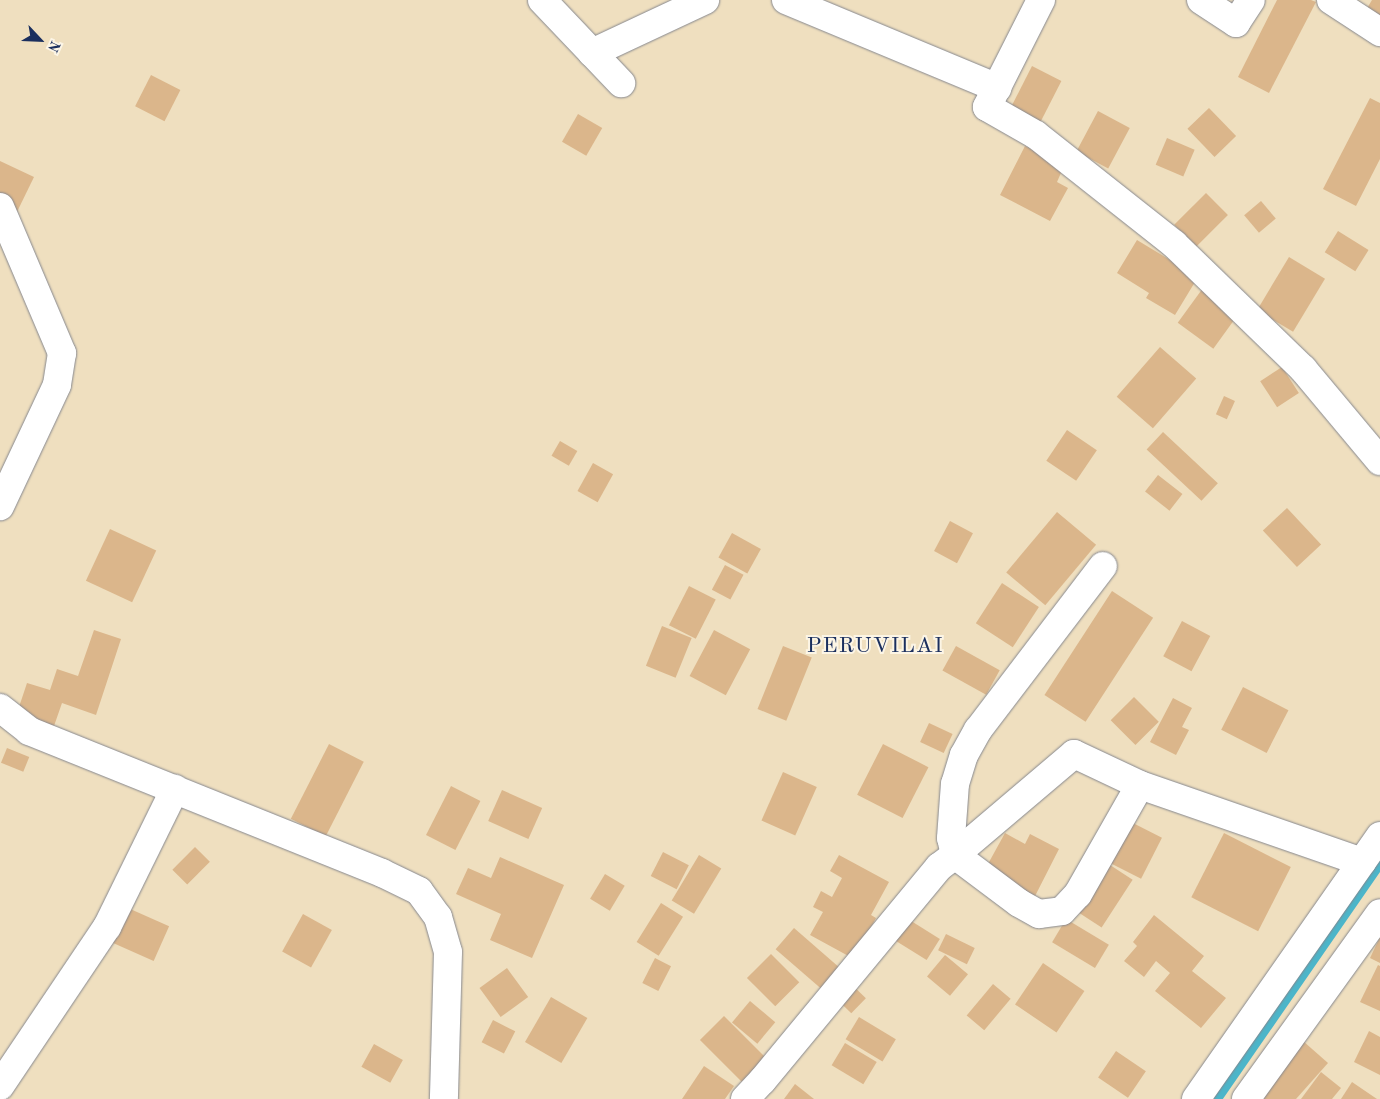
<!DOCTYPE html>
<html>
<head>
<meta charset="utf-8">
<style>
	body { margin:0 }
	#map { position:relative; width:1380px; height:1099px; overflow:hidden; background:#efdfbf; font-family:"Old Standard TT",serif }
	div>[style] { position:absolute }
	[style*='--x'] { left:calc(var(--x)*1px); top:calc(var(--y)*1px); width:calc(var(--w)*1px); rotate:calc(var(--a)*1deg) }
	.stream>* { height:8px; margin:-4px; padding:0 4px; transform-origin:4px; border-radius:4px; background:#4cb5c9 }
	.building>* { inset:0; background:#dbb68b; transform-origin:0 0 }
	.roads { filter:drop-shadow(0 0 1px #85878e) drop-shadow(0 0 1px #85878e) }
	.minor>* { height:28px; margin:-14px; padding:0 14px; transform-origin:14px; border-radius:14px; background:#fff }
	span { translate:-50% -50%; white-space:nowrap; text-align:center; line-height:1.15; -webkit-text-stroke:4px #fcf5e5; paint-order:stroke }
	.quarter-label { font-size:22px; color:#1b2f5e; letter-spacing:1px }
	.north { position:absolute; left:15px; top:15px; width:50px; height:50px; -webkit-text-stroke:4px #fcf5e5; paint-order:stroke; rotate:115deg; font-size:14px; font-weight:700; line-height:20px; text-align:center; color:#1b2f5e }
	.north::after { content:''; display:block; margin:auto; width:18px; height:22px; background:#1b2f5e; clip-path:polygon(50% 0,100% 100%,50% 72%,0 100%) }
</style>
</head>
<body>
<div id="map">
	<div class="stream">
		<div style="--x:1218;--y:1099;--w:285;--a:-55.3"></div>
	</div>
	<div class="building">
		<div style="clip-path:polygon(1277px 0,1311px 0,1316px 2px,1269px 93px,1238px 77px)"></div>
		<div style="clip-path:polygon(1372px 0,1380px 0,1380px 25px,1363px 15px)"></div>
		<div style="left:1032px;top:66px;width:33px;height:54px;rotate:27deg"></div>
		<div style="left:151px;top:75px;width:33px;height:35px;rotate:27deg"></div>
		<div style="clip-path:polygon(1370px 98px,1380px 103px,1380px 159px,1356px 206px,1323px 189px)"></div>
		<div style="left:1209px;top:108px;width:39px;height:30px;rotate:46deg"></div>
		<div style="left:1098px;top:111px;width:36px;height:46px;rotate:28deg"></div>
		<div style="left:578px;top:114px;width:28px;height:32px;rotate:30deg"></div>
		<div style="left:1167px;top:138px;width:30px;height:29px;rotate:23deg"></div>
		<div style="clip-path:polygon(1025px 146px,1064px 166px,1057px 182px,1068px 188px,1050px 221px,1000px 195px)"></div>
		<div style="clip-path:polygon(0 161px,34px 177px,15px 216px,0 208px)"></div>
		<div style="left:1206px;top:193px;width:31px;height:45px;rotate:45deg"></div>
		<div style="left:1261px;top:201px;width:23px;height:22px;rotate:50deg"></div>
		<div style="left:1338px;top:231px;width:36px;height:25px;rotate:32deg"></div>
		<div style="clip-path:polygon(1137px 240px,1198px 277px,1175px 315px,1146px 298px,1149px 293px,1117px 273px)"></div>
		<div style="left:1289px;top:257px;width:42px;height:62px;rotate:31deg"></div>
		<div style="left:1203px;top:288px;width:44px;height:43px;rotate:36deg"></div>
		<div style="left:1160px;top:347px;width:48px;height:66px;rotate:41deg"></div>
		<div style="left:1282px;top:367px;width:31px;height:26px;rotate:57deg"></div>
		<div style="left:1224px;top:396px;width:12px;height:20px;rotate:24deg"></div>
		<div style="left:1067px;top:430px;width:36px;height:37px;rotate:34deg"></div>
		<div style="left:1163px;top:432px;width:75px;height:24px;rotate:43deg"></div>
		<div style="left:560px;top:441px;width:20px;height:17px;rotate:30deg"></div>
		<div style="left:593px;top:463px;width:23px;height:32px;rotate:29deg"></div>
		<div style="left:1158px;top:475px;width:31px;height:21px;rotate:38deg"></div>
		<div style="left:1287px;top:508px;width:50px;height:33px;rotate:47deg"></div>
		<div style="left:1057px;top:512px;width:51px;height:79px;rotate:40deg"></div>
		<div style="left:950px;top:521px;width:26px;height:34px;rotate:28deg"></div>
		<div style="left:110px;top:529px;width:51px;height:57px;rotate:25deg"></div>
		<div style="left:732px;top:533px;width:33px;height:28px;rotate:29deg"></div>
		<div style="left:725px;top:565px;width:21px;height:28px;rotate:28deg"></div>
		<div style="left:1002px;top:583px;width:44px;height:48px;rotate:33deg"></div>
		<div style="left:689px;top:586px;width:30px;height:44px;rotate:27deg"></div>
		<div style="left:1112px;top:591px;width:49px;height:124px;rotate:33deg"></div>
		<div style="left:1182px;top:621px;width:32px;height:40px;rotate:28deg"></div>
		<div style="left:662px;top:626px;width:32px;height:43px;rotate:22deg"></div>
		<div style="clip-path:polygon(94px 630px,121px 639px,96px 715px,62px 703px,54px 726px,17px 713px,27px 683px,50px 690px,57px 669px,78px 676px)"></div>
		<div style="left:714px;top:630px;width:41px;height:52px;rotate:28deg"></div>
		<div style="left:783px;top:646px;width:31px;height:68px;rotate:22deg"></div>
		<div style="left:956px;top:646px;width:50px;height:28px;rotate:29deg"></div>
		<div style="left:1243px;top:687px;width:51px;height:48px;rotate:27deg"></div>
		<div style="left:1134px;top:697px;width:35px;height:33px;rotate:45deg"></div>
		<div style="clip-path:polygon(1173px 698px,1192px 708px,1182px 727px,1189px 730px,1176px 755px,1150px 742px)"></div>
		<div style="left:929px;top:723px;width:26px;height:21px;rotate:25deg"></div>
		<div style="left:329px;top:744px;width:39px;height:84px;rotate:27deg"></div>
		<div style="left:883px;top:744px;width:51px;height:57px;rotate:27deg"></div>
		<div style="left:7px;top:748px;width:24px;height:16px;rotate:22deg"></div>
		<div style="left:783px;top:772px;width:37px;height:53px;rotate:24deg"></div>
		<div style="left:451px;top:786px;width:33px;height:55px;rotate:27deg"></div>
		<div style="left:502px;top:790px;width:44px;height:34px;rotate:24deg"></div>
		<div style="left:1129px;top:821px;width:37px;height:46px;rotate:27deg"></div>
		<div style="clip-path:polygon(1005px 833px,1025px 844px,1030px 834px,1059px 849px,1033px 900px,983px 873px)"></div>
		<div style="left:1224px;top:833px;width:75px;height:72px;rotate:27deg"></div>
		<div style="left:195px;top:847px;width:21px;height:32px;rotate:45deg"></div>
		<div style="left:663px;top:852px;width:29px;height:27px;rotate:27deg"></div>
		<div style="left:699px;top:855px;width:26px;height:53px;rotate:31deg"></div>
		<div style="clip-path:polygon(839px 855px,889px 882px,871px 915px,876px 918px,854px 959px,810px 935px,823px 912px,813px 907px,821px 891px,832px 897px,842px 878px,830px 871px)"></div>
		<div style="clip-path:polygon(500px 857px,564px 885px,532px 958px,490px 940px,501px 914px,456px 894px,468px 868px,491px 878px)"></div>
		<div style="left:1110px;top:865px;width:27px;height:57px;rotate:33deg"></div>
		<div style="left:605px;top:874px;width:23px;height:29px;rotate:31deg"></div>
		<div style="left:661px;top:903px;width:26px;height:46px;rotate:32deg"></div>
		<div style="left:128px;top:908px;width:45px;height:38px;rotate:24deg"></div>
		<div style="left:303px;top:914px;width:33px;height:43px;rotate:29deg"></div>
		<div style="left:900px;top:914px;width:47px;height:25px;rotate:32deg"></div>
		<div style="clip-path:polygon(1154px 915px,1204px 956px,1192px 971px,1226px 998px,1201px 1028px,1155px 991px,1170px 973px,1156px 961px,1144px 977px,1124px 961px,1137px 946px,1133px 942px)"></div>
		<div style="left:1066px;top:919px;width:50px;height:27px;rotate:31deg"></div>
		<div style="left:794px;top:928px;width:62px;height:28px;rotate:41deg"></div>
		<div style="left:946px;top:934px;width:32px;height:18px;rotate:26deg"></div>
		<div style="clip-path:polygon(1380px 937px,1380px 963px,1370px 958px)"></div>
		<div style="left:771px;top:954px;width:40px;height:34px;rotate:45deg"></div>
		<div style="left:945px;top:955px;width:30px;height:28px;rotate:40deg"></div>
		<div style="left:655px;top:958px;width:18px;height:28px;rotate:27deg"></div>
		<div style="left:1043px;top:963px;width:50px;height:50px;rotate:34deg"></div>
		<div style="clip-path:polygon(1378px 965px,1380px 966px,1380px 1011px,1360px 1002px)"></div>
		<div style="left:507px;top:968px;width:36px;height:34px;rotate:54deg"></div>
		<div style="left:845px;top:978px;width:29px;height:21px;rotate:44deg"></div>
		<div style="left:993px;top:984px;width:23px;height:41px;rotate:40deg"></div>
		<div style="left:551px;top:997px;width:42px;height:52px;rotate:30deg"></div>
		<div style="left:750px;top:1001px;width:33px;height:28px;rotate:40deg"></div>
		<div style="left:724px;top:1016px;width:59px;height:34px;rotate:45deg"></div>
		<div style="left:859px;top:1017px;width:43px;height:26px;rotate:31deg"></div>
		<div style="left:493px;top:1020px;width:25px;height:25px;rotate:27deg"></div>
		<div style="clip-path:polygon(1369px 1031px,1380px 1037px,1380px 1075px,1354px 1062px)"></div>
		<div style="clip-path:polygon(1303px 1041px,1328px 1063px,1296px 1099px,1253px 1099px)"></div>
		<div style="left:845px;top:1043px;width:37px;height:26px;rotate:31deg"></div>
		<div style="left:374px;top:1044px;width:33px;height:26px;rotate:29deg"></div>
		<div style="left:1116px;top:1051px;width:36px;height:32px;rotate:34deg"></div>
		<div style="clip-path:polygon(704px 1066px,734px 1086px,725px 1099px,682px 1099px)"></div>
		<div style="clip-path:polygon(1321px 1072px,1341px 1088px,1332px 1099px,1301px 1099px)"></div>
		<div style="clip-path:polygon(1352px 1082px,1377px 1099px,1341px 1099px)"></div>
		<div style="clip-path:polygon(795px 1084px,814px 1099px,784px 1099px)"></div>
	</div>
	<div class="roads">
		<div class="minor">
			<div style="--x:542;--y:0;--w:115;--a:46.4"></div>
			<div style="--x:786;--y:0;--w:229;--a:22.6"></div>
			<div style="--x:1041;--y:0;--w:120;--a:116.8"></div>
			<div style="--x:987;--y:107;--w:56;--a:29.7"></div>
			<div style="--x:1036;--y:135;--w:176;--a:38.3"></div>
			<div style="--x:1174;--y:244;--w:180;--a:44.1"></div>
			<div style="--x:1303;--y:369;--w:120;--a:50.1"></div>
			<div style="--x:1201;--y:0;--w:42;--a:33.3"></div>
			<div style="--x:1236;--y:23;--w:27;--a:-57"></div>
			<div style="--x:1331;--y:0;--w:59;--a:33.1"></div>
			<div style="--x:592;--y:53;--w:125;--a:-25.1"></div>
			<div style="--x:0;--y:207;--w:159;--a:67"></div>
			<div style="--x:62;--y:353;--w:32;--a:99"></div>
			<div style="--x:57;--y:385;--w:134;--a:115.2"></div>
			<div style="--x:0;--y:708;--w:37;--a:38"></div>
			<div style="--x:29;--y:731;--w:380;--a:21.9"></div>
			<div style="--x:382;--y:873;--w:41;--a:25.9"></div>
			<div style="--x:419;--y:891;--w:32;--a:54"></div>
			<div style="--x:438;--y:917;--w:36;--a:74"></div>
			<div style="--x:448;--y:952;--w:147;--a:91.6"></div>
			<div style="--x:1140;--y:785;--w:73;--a:-154.8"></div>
			<div style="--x:1074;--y:754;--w:156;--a:139.7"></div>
			<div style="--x:955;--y:855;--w:80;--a:36.9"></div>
			<div style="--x:1019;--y:903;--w:23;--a:29"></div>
			<div style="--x:1039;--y:914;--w:23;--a:-7"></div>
			<div style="--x:1062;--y:911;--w:23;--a:-47"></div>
			<div style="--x:1078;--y:894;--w:125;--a:-60.4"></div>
			<div style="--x:1140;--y:785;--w:235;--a:19.1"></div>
			<div style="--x:0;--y:1086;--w:192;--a:-56.1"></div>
			<div style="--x:107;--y:927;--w:154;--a:-63.8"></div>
			<div style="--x:745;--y:1099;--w:25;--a:-47"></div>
			<div style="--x:762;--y:1081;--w:278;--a:-50.4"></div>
			<div style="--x:939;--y:867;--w:20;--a:-37"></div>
			<div style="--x:955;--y:855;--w:17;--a:-103"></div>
			<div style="--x:951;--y:838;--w:54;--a:-85.8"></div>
			<div style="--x:955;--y:784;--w:30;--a:-73"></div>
			<div style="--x:964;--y:755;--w:29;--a:-61"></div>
			<div style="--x:978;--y:730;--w:206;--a:-52.7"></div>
			<div style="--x:1196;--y:1099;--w:321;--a:-55"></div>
			<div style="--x:1246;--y:1099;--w:229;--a:-54.2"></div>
		</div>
	</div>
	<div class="quarter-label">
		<span style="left:875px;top:647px">PERUVILAI</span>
	</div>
	<div class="north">N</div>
</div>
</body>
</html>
